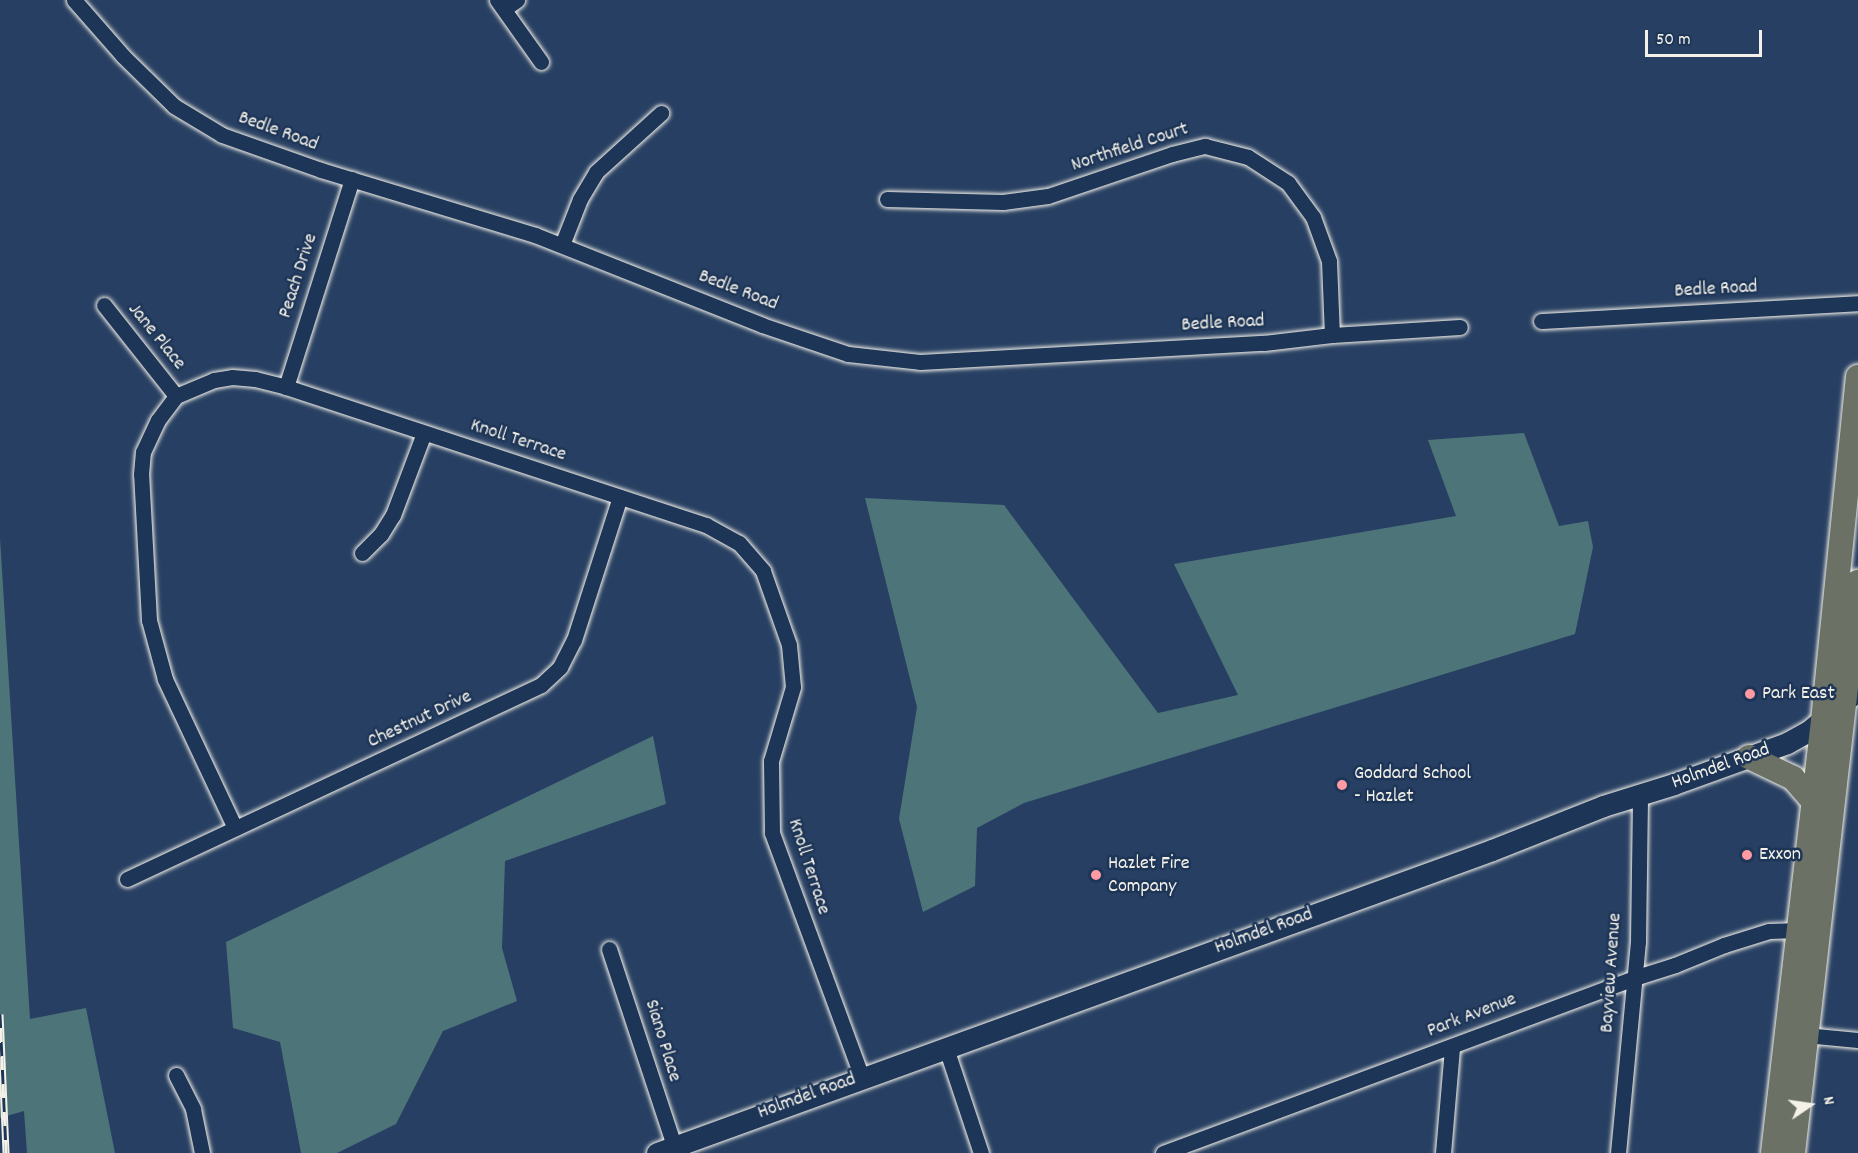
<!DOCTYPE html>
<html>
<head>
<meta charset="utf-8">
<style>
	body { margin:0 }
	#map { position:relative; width:1858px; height:1153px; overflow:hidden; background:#273f62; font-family:Dekko,sans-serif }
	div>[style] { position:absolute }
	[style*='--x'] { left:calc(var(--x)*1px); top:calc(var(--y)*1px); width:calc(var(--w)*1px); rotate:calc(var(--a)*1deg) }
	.green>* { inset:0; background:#4d7579 }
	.roads { filter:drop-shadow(0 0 2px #f4f1e8) drop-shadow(0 0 2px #f4f1e8) }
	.minor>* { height:15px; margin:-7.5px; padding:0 7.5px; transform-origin:7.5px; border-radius:7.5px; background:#1d3557 }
	.secondary>* { height:21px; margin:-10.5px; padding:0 10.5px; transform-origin:10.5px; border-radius:10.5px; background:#1d3557 }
	.trunk>* { height:24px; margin:-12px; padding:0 12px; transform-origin:12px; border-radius:12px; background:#6b7165 }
	.rail>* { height:7px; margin-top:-3.5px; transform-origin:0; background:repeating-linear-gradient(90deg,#1d3557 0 14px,#f4f1e8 0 28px); box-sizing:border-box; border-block:2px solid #f4f1e8 }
	.dots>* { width:16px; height:16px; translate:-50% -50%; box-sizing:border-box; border:3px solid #1d3557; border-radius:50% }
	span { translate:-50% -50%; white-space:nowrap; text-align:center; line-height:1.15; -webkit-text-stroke:5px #1d3557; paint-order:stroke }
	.street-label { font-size:20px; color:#f4f1e8 }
	.poi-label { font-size:20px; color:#f4f1e8 }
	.left { translate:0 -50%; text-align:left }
	.north { position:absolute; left:1780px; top:1075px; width:60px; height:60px; -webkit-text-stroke:4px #1d3557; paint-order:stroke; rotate:77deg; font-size:16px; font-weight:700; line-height:24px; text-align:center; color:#f4f1e8 }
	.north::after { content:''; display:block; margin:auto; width:21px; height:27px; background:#f4f1e8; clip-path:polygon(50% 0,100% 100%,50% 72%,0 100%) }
	.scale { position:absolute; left:1645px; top:30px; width:117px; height:27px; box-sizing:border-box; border:3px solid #f4f1e8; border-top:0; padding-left:8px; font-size:18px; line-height:21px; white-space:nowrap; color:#f4f1e8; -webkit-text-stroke:4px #1d3557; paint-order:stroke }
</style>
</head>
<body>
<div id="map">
	<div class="green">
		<div style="clip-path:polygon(1524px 433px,1559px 526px,1588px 521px,1593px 547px,1575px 634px,1024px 803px,977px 828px,975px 886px,923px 912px,899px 819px,917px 707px,865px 498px,1004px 505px,1158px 713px,1238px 695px,1174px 564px,1456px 516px,1428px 440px)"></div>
		<div style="clip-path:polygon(0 538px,30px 1019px,86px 1008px,115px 1153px,27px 1153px,24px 1111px,0 1118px)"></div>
		<div style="clip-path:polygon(653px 736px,666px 804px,505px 861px,502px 948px,517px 1001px,443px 1031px,396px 1124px,337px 1153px,301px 1153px,280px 1042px,233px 1028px,226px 942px)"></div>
	</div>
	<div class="roads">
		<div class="minor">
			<div style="--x:74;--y:0;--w:74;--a:48.8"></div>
			<div style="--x:123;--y:56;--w:71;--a:44.4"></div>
			<div style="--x:174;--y:106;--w:56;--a:31.1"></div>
			<div style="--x:222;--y:135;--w:105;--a:19.5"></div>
			<div style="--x:321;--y:170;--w:224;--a:16.9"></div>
			<div style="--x:535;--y:235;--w:244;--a:21.6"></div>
			<div style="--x:762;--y:325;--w:91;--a:18.6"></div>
			<div style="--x:848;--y:354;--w:72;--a:6.3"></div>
			<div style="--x:920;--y:362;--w:345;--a:-3.2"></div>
			<div style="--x:1264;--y:343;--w:68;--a:-6.7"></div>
			<div style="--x:1332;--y:335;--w:128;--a:-3.6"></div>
			<div style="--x:497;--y:0;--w:76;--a:54.6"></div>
			<div style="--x:504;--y:9;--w:16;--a:-35"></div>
			<div style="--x:887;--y:199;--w:116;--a:1.5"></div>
			<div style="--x:1003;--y:202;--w:45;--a:-7.6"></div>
			<div style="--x:1048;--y:196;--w:131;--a:-18.7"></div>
			<div style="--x:1172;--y:154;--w:34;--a:-14"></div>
			<div style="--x:1205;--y:146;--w:44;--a:14.3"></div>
			<div style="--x:1248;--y:157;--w:48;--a:33"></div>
			<div style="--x:1288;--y:183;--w:42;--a:53.7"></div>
			<div style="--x:1313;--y:217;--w:47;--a:70"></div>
			<div style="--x:1329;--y:261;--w:74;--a:87.7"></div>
			<div style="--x:562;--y:245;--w:49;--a:-68.6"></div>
			<div style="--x:580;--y:199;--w:31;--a:-59"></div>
			<div style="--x:596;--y:172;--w:88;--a:-42.2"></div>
			<div style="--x:104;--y:305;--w:116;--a:51.6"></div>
			<div style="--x:1541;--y:321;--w:318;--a:-3.2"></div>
			<div style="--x:286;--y:387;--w:218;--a:-72.4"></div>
			<div style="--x:362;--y:553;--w:27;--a:-45"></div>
			<div style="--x:381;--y:534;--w:22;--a:-58"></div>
			<div style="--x:393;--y:515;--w:88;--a:-69.3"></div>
			<div style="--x:235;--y:828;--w:165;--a:-115.2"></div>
			<div style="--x:165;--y:679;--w:61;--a:-105.2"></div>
			<div style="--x:149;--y:620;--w:146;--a:-93.1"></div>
			<div style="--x:141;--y:474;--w:22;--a:-85"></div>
			<div style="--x:143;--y:452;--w:35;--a:-65"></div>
			<div style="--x:158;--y:420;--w:30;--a:-53"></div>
			<div style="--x:176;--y:396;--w:41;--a:-22.8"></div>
			<div style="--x:214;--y:380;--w:18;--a:-9"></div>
			<div style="--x:232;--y:377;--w:23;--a:5"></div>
			<div style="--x:255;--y:379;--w:32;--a:14"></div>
			<div style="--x:286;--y:387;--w:442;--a:18.2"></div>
			<div style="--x:706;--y:525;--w:38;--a:29"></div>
			<div style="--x:739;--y:543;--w:37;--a:49"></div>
			<div style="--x:763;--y:571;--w:78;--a:70.6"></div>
			<div style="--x:789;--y:645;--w:42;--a:84.6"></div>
			<div style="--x:793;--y:687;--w:77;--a:106.6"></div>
			<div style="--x:771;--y:761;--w:72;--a:89.2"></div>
			<div style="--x:772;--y:833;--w:261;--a:69.8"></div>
			<div style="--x:127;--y:879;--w:457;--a:-25.1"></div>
			<div style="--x:541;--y:685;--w:26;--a:-43"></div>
			<div style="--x:560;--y:667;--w:30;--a:-63"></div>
			<div style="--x:574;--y:640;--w:150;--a:-72.2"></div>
			<div style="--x:609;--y:949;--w:207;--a:71.7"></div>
			<div style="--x:1805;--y:1035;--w:53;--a:5.4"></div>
			<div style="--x:946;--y:1048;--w:111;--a:71.6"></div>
			<div style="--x:176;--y:1075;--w:38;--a:63"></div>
			<div style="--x:193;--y:1109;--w:45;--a:78.4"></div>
			<div style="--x:1163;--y:1153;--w:502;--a:-20.38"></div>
			<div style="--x:1634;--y:978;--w:43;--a:-17.6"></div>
			<div style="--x:1675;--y:965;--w:53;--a:-22.2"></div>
			<div style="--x:1724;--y:945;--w:47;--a:-17.3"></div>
			<div style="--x:1769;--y:931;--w:30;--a:-2"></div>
			<div style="--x:1443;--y:1153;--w:106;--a:-85.1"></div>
			<div style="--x:1618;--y:1153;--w:212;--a:-84.6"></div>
			<div style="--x:1638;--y:942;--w:147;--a:-89.2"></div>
		</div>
		<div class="secondary">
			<div style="--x:657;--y:1153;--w:888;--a:-19.94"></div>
			<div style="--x:1492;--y:850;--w:119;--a:-21.6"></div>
			<div style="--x:1603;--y:806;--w:74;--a:-17.2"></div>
			<div style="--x:1674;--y:784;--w:120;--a:-19.9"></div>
			<div style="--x:1787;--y:743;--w:26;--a:-29"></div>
			<div style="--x:1810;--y:730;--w:62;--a:-39.8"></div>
		</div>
		<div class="trunk">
			<div style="--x:1749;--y:757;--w:49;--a:25.5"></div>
			<div style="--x:1793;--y:778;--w:32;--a:49"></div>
			<div style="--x:1773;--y:1153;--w:435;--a:-83.4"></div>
			<div style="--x:1823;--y:721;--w:346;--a:-84.2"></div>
			<div style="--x:1793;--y:1153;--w:575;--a:-83.51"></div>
		</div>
	</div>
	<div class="rail">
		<div style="--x:0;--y:1014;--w:139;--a:87.5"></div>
	</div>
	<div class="dots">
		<div style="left:1750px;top:694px;background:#ff9aa2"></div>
		<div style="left:1342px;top:785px;background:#ff9aa2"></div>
		<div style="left:1747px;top:855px;background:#ff9aa2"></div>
		<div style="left:1096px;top:875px;background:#ff9aa2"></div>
	</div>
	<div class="street-label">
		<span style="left:278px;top:132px;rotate:20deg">Bedle Road</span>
		<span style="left:1130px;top:148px;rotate:-18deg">Northfield Court</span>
		<span style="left:299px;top:276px;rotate:-72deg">Peach Drive</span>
		<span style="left:1716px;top:290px;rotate:-3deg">Bedle Road</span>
		<span style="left:738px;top:291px;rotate:21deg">Bedle Road</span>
		<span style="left:1223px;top:324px;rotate:-3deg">Bedle Road</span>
		<span style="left:156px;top:337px;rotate:51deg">Jane Place</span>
		<span style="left:518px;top:441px;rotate:18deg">Knoll Terrace</span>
		<span style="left:420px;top:720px;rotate:-25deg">Chestnut Drive</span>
		<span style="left:1721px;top:767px;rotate:-20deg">Holmdel Road</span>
		<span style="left:808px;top:867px;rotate:72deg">Knoll Terrace</span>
		<span style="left:1264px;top:932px;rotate:-20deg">Holmdel Road</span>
		<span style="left:1612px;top:973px;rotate:-86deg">Bayview Avenue</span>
		<span style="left:1472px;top:1016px;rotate:-21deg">Park Avenue</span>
		<span style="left:662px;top:1041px;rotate:73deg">Siano Place</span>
		<span style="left:807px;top:1097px;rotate:-20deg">Holmdel Road</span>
	</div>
	<div class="poi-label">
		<span class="left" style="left:1762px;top:694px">Park East</span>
		<span class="left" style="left:1354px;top:786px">Goddard School<br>- Hazlet</span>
		<span class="left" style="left:1759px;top:855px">Exxon</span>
		<span class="left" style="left:1108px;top:876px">Hazlet Fire<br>Company</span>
	</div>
	<div class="north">N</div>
	<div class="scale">50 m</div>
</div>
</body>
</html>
